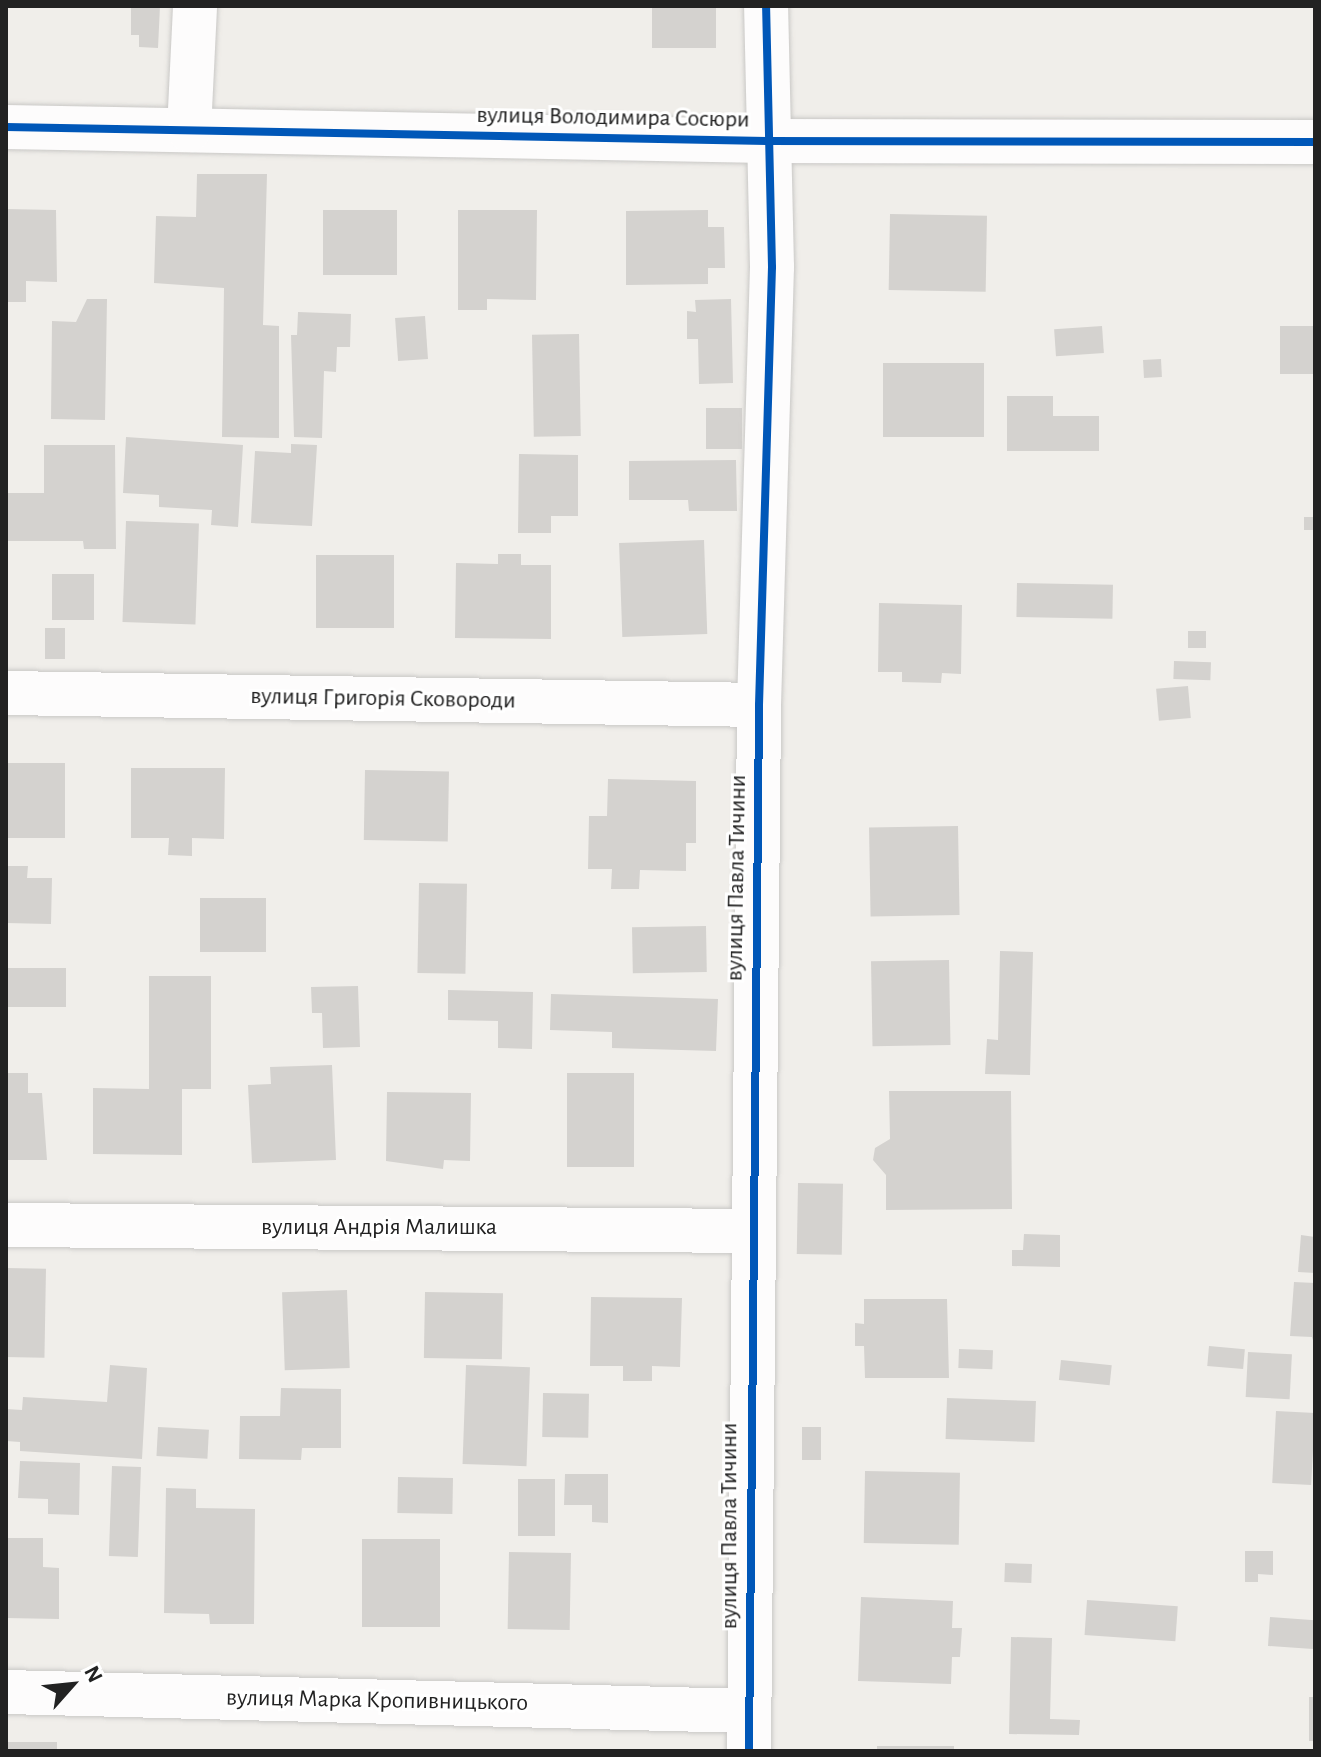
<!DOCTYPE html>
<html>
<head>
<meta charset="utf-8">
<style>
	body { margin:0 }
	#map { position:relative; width:1321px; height:1757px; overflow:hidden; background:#f0eeea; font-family:"Alegreya Sans",sans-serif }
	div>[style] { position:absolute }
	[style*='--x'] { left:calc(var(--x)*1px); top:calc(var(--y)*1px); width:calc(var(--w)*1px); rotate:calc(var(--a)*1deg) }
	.building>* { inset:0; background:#d4d2cf; transform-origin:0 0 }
	.roads { filter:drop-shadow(0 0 2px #c9c8c6) drop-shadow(0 0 2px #c9c8c6) }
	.minor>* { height:44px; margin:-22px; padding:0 22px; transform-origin:22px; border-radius:22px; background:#fdfcfc }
	.cycleway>* { height:8px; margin:-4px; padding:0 4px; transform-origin:4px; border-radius:4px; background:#0057b8 }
	span { translate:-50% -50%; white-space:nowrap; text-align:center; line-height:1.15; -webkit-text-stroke:6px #fff; paint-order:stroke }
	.street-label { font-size:24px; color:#222 }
	.frame { position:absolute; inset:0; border:8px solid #222; pointer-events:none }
	.north { position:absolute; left:32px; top:1645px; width:80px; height:80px; -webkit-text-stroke:6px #fff; paint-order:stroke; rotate:63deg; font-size:22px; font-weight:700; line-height:32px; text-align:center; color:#222 }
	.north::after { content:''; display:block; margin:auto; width:28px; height:36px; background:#222; clip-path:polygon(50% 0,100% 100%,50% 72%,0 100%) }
</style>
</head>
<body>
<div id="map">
	<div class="building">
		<div style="clip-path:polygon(131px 6px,160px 6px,158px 48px,139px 47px,139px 35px,131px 35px)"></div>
		<div style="left:652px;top:6px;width:64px;height:42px"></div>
		<div style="clip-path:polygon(197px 174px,267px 174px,263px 325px,279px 326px,279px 438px,222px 437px,224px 288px,154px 283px,156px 216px,196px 217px)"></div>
		<div style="clip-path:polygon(6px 209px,56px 210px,57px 282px,26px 281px,26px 302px,6px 302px)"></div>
		<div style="left:397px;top:210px;width:65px;height:74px;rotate:90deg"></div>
		<div style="clip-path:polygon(458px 210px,537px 210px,536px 300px,487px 299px,487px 310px,458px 310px)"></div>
		<div style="clip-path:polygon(708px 210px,708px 227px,724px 227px,725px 268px,708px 268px,708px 284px,626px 285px,626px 211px)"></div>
		<div style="left:890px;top:214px;width:97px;height:76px;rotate:1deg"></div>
		<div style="clip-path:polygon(87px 299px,107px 299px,105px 420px,51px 419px,52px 321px,76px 322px)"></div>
		<div style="clip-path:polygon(731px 299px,733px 383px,699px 384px,698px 339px,687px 339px,687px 311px,696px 312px,695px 300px)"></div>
		<div style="clip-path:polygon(298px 312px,351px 314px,350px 347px,337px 347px,336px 372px,324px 371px,322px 438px,294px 437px,291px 335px,297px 335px)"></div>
		<div style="left:425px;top:316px;width:43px;height:30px;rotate:86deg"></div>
		<div style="left:1102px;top:326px;width:27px;height:48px;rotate:86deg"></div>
		<div style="left:1315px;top:326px;width:48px;height:35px;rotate:90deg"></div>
		<div style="left:579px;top:334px;width:102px;height:47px;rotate:89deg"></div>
		<div style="left:1161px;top:359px;width:18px;height:18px;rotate:87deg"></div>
		<div style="left:984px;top:363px;width:74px;height:101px;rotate:90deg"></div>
		<div style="clip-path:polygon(1007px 396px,1053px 396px,1053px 416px,1099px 416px,1099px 451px,1007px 451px)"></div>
		<div style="left:706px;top:408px;width:36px;height:41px"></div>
		<div style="clip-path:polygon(126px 437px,243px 445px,238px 527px,211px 525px,212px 510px,159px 507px,159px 495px,123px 493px)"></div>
		<div style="clip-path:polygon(291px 444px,317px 445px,312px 526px,251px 523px,255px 451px,291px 453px)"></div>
		<div style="clip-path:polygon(44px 445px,115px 445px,116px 549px,84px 549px,83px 541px,6px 541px,6px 493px,44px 493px)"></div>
		<div style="clip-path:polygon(519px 454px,578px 455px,578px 516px,551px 516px,551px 533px,518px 533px)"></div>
		<div style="clip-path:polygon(736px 460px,737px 511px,689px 511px,688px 500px,629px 500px,629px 461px)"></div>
		<div style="left:1304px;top:517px;width:11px;height:13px"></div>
		<div style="left:126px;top:521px;width:73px;height:101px;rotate:2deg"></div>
		<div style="left:704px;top:540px;width:94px;height:85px;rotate:88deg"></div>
		<div style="clip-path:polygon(498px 554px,521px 554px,521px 565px,551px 565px,551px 639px,455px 638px,456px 563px,498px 564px)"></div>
		<div style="left:316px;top:555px;width:78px;height:73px"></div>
		<div style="left:52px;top:574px;width:42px;height:46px"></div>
		<div style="left:1017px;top:583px;width:96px;height:34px;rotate:1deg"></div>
		<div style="clip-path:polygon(879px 603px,962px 605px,961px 674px,942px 673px,941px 683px,902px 682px,902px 672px,878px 672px)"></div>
		<div style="left:45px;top:628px;width:20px;height:31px"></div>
		<div style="left:1206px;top:631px;width:17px;height:18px;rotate:90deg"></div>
		<div style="left:1174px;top:661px;width:37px;height:18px;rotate:2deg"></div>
		<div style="left:1188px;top:686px;width:32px;height:32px;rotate:85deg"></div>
		<div style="left:6px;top:763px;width:59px;height:75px"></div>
		<div style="clip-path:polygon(131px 768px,225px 768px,224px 839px,192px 838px,192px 856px,168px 855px,169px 838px,131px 838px)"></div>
		<div style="left:365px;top:770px;width:84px;height:70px;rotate:1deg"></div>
		<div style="clip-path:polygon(608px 779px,696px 781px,696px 843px,686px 843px,686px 871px,640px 870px,639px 889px,611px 889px,612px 869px,588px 869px,589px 816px,607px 816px)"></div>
		<div style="left:958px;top:826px;width:89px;height:89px;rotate:89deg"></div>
		<div style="clip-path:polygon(6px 866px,28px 866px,27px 878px,52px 878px,51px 924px,6px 923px)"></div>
		<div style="left:419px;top:883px;width:48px;height:90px;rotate:1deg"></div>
		<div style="left:200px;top:898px;width:66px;height:54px"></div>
		<div style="left:706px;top:926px;width:46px;height:74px;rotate:89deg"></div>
		<div style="clip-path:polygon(1000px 951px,1033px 952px,1030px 1075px,985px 1074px,987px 1039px,998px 1040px)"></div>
		<div style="left:949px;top:960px;width:85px;height:78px;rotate:89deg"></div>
		<div style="left:6px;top:968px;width:60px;height:39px"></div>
		<div style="clip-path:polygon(149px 976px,211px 976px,211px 1089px,182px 1089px,182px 1155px,93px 1154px,93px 1088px,149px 1089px)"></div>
		<div style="clip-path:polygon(358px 986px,360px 1047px,323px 1048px,322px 1013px,312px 1013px,311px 987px)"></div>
		<div style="clip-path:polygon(448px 990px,533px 992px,532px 1049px,498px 1048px,498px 1021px,448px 1020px)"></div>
		<div style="clip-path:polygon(551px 994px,718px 999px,716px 1051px,612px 1048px,612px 1032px,550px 1030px)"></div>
		<div style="clip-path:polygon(332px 1065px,336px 1160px,252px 1163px,248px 1085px,271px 1084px,270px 1067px)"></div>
		<div style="clip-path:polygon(6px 1073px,28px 1073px,28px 1093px,42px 1093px,47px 1160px,6px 1160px)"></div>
		<div style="left:567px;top:1073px;width:67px;height:94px"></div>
		<div style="clip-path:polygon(889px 1091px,1011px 1091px,1012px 1209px,886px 1210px,886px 1175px,873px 1160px,875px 1148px,890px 1139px)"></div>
		<div style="clip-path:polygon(387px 1092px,471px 1093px,470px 1161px,444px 1160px,443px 1169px,386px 1161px)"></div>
		<div style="left:798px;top:1183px;width:45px;height:71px;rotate:1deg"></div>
		<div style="clip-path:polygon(1024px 1234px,1060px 1235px,1060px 1267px,1012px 1266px,1012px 1250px,1023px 1250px)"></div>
		<div style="clip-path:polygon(1301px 1235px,1315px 1237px,1315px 1273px,1298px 1272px)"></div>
		<div style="left:6px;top:1268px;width:40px;height:89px;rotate:1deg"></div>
		<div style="clip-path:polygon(1294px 1282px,1315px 1283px,1315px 1347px,1312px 1337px,1290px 1336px)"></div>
		<div style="left:347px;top:1290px;width:78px;height:65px;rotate:88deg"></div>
		<div style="left:425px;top:1292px;width:78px;height:66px;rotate:1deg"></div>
		<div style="clip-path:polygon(591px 1297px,682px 1298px,680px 1367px,652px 1366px,652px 1381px,623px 1381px,623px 1366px,590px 1366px)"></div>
		<div style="clip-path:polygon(864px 1299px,947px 1299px,949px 1378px,865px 1378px,864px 1346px,855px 1346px,855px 1323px,864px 1324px)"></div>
		<div style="left:1209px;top:1346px;width:36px;height:20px;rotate:5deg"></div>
		<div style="left:959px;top:1349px;width:34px;height:19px;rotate:2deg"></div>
		<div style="left:1248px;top:1352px;width:44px;height:45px;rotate:3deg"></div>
		<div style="left:1061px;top:1360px;width:51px;height:20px;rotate:6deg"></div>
		<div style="clip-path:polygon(110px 1365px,147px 1368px,142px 1459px,20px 1451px,20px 1442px,6px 1441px,6px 1409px,22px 1410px,23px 1397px,107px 1402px)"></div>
		<div style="left:466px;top:1365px;width:64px;height:99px;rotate:2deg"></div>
		<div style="clip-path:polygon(281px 1388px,341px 1389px,341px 1448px,302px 1448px,301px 1460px,239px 1459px,240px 1416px,280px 1416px)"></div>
		<div style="left:543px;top:1393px;width:46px;height:44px;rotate:1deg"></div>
		<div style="left:947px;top:1398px;width:89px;height:41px;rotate:2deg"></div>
		<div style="left:1276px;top:1411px;width:39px;height:72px;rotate:3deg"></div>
		<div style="left:158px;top:1427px;width:51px;height:29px;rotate:3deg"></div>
		<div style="left:802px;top:1427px;width:19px;height:33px"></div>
		<div style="clip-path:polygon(20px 1461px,80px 1463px,79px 1515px,48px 1514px,48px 1499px,18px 1498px)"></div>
		<div style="left:112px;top:1466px;width:29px;height:90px;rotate:2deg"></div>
		<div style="left:865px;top:1471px;width:95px;height:72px;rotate:1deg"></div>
		<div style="clip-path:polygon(565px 1474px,608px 1474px,608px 1523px,592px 1522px,592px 1505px,564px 1505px)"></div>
		<div style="left:398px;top:1477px;width:55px;height:36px;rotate:1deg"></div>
		<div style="left:555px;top:1479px;width:57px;height:37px;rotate:90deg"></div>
		<div style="clip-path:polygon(166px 1488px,196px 1489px,196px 1508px,255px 1509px,254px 1624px,210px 1624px,209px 1614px,164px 1613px)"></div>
		<div style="clip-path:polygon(6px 1538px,43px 1538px,43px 1567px,59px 1568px,59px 1619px,6px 1618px)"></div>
		<div style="left:362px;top:1539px;width:78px;height:88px"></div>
		<div style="clip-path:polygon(1245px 1551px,1273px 1551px,1273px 1575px,1258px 1574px,1258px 1582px,1245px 1582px)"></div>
		<div style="left:509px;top:1552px;width:62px;height:77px;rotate:1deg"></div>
		<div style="left:1005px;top:1563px;width:27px;height:19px;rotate:2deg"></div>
		<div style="clip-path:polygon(861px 1597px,953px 1601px,952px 1628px,962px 1628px,960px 1657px,952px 1657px,951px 1684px,858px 1681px)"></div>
		<div style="left:1087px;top:1600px;width:91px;height:35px;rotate:4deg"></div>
		<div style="left:1270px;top:1617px;width:45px;height:29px;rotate:4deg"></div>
		<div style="clip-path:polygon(1011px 1637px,1052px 1638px,1050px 1719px,1080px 1720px,1079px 1735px,1009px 1734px)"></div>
		<div style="left:1309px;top:1697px;width:6px;height:44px"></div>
		<div style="left:6px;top:1742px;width:51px;height:9px"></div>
		<div style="left:877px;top:1746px;width:77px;height:5px"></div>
	</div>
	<div class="roads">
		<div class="minor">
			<div style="--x:6;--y:127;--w:761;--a:1.05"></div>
			<div style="--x:767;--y:141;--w:548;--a:0.1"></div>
			<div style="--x:189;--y:130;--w:124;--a:-87.2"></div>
			<div style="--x:6;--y:693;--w:753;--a:0.91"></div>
			<div style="--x:6;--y:1225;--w:746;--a:0.46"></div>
			<div style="--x:6;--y:1692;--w:742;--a:1.47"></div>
			<div style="--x:749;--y:1751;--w:1046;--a:-89.45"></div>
			<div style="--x:759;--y:705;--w:438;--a:-88.3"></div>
			<div style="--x:772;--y:267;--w:261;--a:-91.3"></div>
		</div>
	</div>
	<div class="cycleway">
		<div style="--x:6;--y:127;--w:761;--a:1.05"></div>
		<div style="--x:767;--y:141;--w:548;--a:0.1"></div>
		<div style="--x:749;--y:1751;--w:1046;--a:-89.45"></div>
		<div style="--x:759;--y:705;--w:438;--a:-88.3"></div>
		<div style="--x:772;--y:267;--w:261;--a:-91.3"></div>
	</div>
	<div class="street-label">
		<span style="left:613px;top:118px;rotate:1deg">вулиця Володимира Сосюри</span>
		<span style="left:383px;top:699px;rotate:1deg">вулиця Григорія Сковороди</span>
		<span style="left:737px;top:878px;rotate:-89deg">вулиця Павла Тичини</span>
		<span style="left:379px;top:1228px">вулиця Андрія Малишка</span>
		<span style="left:730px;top:1526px;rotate:-90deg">вулиця Павла Тичини</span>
		<span style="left:377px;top:1701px;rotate:1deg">вулиця Марка Кропивницького</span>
	</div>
	<div class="frame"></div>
	<div class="north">N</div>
</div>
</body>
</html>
